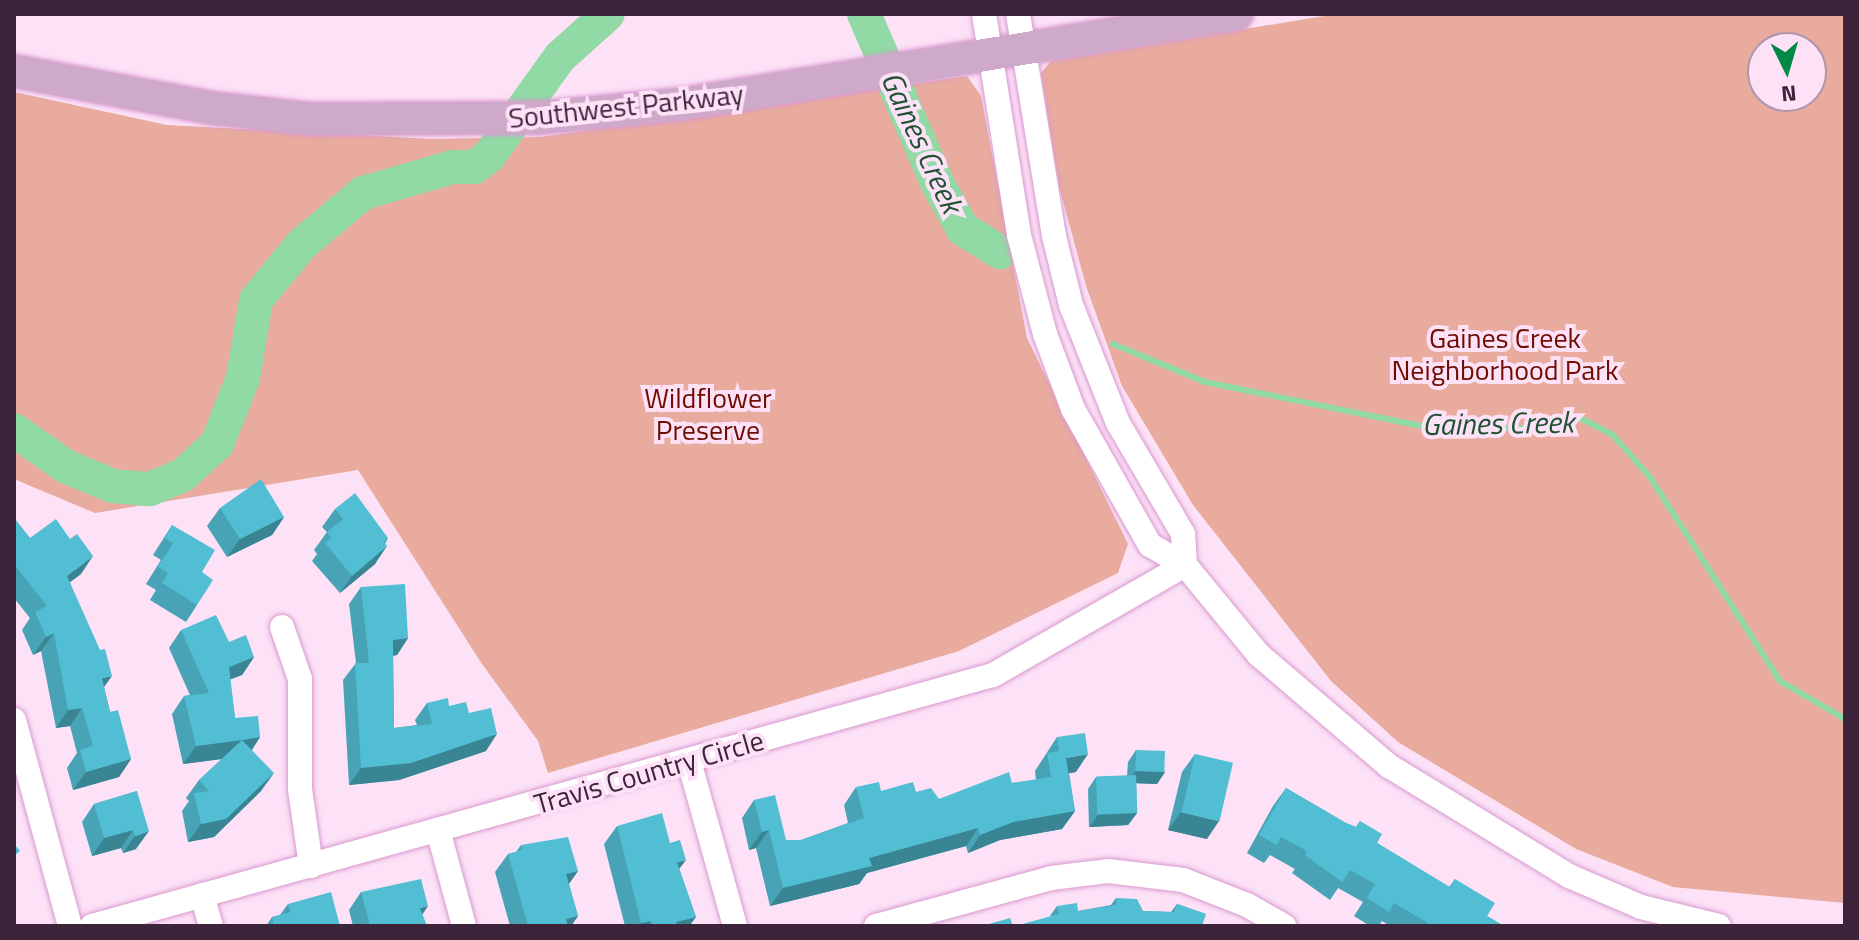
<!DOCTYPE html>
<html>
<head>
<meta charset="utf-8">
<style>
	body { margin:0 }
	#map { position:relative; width:1859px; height:940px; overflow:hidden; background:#fce1f7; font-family:"Titillium Web",sans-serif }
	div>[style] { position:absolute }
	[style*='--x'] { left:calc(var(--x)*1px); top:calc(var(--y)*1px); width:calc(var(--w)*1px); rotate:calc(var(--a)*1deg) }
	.green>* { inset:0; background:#e8ab9e }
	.stream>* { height:6px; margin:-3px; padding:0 3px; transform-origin:3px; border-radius:3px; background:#91d9a5 }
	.river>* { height:34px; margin:-17px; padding:0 17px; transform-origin:17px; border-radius:17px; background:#91d9a5 }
	.roads { filter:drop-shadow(0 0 2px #da99cf) drop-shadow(0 0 2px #da99cf) }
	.minor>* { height:24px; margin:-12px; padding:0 12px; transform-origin:12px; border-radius:12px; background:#fff }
	.major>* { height:32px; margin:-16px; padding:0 16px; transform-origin:16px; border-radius:16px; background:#cfa9c9 }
	.wall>* { inset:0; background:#47a3b5 }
	.shaded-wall>* { inset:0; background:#398594 }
	.building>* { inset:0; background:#52bed3; transform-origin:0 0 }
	span { translate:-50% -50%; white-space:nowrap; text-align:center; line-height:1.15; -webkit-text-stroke:8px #fce1f7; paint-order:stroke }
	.street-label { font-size:28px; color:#3e243a }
	.park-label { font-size:28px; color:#6f0e00 }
	.water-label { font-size:30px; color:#1f5231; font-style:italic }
	.frame { position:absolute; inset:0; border:16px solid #3e243a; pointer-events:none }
	.north { position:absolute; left:1747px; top:32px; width:80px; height:80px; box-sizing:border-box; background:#fce1f7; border:2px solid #b095ab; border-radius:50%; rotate:175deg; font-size:22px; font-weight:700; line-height:32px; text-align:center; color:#3e243a }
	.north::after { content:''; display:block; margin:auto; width:28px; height:36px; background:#018946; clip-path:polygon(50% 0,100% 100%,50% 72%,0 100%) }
</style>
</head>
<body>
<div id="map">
	<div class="green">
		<div style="clip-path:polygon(evenodd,1336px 14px,1845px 14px,1845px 903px,1673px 887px,1576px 849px,1398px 742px,1331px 681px,1193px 505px,1122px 386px,1086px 286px,1059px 186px,1041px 73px,1051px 61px,1336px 14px,1763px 48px,1811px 48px,1811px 96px,1763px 96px,1763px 48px)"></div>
		<div style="clip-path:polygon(967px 76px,981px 96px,1027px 338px,1128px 544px,1118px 573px,959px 651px,548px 773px,538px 741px,480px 661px,358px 470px,95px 513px,14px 479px,14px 92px,167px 125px,431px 139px,540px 137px)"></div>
	</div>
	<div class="stream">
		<div style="--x:1113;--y:344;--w:100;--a:22.4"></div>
		<div style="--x:1205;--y:382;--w:231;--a:11.5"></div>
		<div style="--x:1431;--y:428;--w:91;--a:0"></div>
		<div style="--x:1522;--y:428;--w:57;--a:-11.1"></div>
		<div style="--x:1578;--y:417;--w:38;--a:27"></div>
		<div style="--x:1612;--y:434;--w:57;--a:48.5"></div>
		<div style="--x:1650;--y:477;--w:242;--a:57.5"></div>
		<div style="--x:1780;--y:681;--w:75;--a:30.3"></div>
	</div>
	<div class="river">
		<div style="--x:864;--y:14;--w:184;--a:66.6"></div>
		<div style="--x:937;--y:183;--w:53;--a:60.5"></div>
		<div style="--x:963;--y:229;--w:44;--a:31.9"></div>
		<div style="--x:14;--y:430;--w:62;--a:35.2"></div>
		<div style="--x:65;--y:466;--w:52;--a:22.6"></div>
		<div style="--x:113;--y:486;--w:37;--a:5"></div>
		<div style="--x:150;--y:489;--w:36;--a:-23"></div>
		<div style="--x:183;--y:475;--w:46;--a:-42.4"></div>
		<div style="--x:217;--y:444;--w:71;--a:-68.5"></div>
		<div style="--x:243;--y:378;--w:79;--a:-80.5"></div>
		<div style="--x:256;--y:300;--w:72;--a:-50.6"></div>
		<div style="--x:302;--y:244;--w:80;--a:-39.9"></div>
		<div style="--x:363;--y:193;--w:94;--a:-16.1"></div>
		<div style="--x:453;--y:167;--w:22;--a:0"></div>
		<div style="--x:475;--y:167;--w:18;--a:-38"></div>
		<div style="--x:489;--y:156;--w:122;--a:-54.4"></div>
		<div style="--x:560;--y:57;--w:64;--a:-41.9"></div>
	</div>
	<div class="roads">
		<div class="minor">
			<div style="--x:984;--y:14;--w:224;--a:81"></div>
			<div style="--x:1019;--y:235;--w:102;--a:75.3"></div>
			<div style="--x:1045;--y:334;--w:80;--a:69.5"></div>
			<div style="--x:1073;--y:409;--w:156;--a:60.5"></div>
			<div style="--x:1150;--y:545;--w:40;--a:29.7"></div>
			<div style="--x:1185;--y:565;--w:117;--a:50.6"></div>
			<div style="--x:1259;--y:655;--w:171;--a:40.5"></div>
			<div style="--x:1389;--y:766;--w:211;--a:31.4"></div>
			<div style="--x:1569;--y:876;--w:78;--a:23.3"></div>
			<div style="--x:1641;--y:907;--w:80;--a:13.7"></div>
			<div style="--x:1018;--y:14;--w:225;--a:80.8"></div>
			<div style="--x:1054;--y:236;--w:71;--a:76.2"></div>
			<div style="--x:1071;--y:305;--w:127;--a:68.3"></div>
			<div style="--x:1118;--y:423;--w:129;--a:59.6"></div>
			<div style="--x:1183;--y:534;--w:31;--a:86"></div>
			<div style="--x:282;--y:627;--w:55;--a:70.9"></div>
			<div style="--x:300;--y:679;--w:110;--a:90"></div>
			<div style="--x:300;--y:789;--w:78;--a:81.9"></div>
			<div style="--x:14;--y:720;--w:213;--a:74.8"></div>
			<div style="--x:689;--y:761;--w:171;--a:74.4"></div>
			<div style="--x:438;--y:830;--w:99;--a:74.8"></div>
			<div style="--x:202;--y:895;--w:32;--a:74"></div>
			<div style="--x:92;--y:926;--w:935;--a:-15.57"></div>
			<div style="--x:993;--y:675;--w:221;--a:-29.8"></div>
			<div style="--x:876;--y:926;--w:181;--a:-15.3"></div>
			<div style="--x:1051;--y:878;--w:57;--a:-7"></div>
			<div style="--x:1108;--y:871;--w:76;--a:6.8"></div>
			<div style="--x:1183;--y:880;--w:69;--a:21.3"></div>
			<div style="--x:1247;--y:905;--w:43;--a:29.6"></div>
		</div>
		<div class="major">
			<div style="--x:14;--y:71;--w:200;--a:10.6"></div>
			<div style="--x:211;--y:108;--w:100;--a:6.3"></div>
			<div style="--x:310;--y:119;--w:228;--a:-0.3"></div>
			<div style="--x:538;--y:118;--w:146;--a:-5.5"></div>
			<div style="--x:683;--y:104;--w:561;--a:-9.23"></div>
		</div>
	</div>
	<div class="wall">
		<div style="clip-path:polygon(220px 508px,284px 517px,272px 535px,227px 557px,207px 526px)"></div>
		<div style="clip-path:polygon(335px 509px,388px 538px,375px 564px,340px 593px,312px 561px,317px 554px,314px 550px,327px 532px,322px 527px)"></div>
		<div style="clip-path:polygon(14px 518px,30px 538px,81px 574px,70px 582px,104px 687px,110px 712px,131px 759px,119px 777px,73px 790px,67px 768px,77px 753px,70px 726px,56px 728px,41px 651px,33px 655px,22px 630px,30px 618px,14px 598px)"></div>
		<div style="clip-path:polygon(172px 525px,202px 572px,197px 605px,186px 622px,150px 600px,156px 590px,146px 584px,161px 560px,153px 555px)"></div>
		<div style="clip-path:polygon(361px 587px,408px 638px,397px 655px,393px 656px,394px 728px,417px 725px,415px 720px,427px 703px,449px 706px,469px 713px,486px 751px,399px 780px,349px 785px,343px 680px,356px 663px,349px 604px)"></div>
		<div style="clip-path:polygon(181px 630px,229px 642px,254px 657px,242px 675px,230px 679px,235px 718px,260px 737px,252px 750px,261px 791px,214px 837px,188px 842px,182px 811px,189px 801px,186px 798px,199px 780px,222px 759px,183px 764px,172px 714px,184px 696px,190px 695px,169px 648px)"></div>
		<div style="clip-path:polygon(1057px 737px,1076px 772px,1069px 773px,1075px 811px,1062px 829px,1000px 840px,968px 853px,966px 846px,867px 873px,859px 884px,770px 906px,756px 848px,749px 850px,742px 818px,754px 800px,786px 840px,801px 840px,848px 823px,844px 805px,856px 787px,881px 791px,916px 792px,939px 799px,1012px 783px,1036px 780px,1035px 771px)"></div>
		<div style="clip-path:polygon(1136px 750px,1165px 772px,1157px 784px,1136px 783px,1137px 813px,1128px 825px,1089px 827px,1088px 789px,1096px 777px,1127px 776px,1128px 762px)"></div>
		<div style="clip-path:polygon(1195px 754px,1207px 839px,1168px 830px,1182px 772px)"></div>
		<div style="clip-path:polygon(1286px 788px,1346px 823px,1356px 827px,1360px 821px,1377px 843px,1449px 887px,1455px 879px,1487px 916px,1504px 926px,1390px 926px,1382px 921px,1379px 926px,1370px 926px,1354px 916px,1363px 902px,1338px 888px,1330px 900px,1292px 873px,1295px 869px,1270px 855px,1264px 863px,1247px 853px,1273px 806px)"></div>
		<div style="clip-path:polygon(137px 791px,136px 849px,123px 853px,121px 848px,92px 856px,82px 822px,94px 804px)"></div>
		<div style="clip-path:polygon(617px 826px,670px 843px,696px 917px,689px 926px,625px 926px,604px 844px)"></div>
		<div style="clip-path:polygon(521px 845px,578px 871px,569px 884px,578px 916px,571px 926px,510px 926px,495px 872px,508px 854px,516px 852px)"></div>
		<div style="clip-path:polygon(361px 892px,422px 915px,427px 926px,353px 926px,349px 910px)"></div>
		<div style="clip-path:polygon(1116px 898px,1143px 911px,1171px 912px,1177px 904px,1206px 914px,1050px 916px,1057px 906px,1078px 911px,1111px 905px)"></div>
		<div style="clip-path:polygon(288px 904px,340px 926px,266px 926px,272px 917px,280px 915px)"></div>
	</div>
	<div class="shaded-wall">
		<div style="clip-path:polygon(284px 517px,272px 535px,227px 557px,240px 539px)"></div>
		<div style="clip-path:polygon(387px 546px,375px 564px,340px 593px,352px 576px)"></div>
		<div style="clip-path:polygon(93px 556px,81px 574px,54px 594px,67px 576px)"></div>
		<div style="clip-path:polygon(54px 633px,41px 651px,33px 655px,46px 637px)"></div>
		<div style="clip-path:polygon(408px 638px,397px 655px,381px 657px,393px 640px)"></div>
		<div style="clip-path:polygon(254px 657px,242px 675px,216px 685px,229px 667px)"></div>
		<div style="clip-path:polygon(112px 676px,99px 694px,102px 678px)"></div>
		<div style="clip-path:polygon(82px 708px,70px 726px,56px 728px,68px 710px)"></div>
		<div style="clip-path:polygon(497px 734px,486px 751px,399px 780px,349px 785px,361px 768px)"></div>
		<div style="clip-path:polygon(260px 737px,248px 755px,242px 740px)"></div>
		<div style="clip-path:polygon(242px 740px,229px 758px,183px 764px,196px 746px)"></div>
		<div style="clip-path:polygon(1088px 754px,1076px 772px,1054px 776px,1066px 758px)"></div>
		<div style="clip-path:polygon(131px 759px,119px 777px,73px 790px,86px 772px)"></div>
		<div style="clip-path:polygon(1136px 771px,1165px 772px,1157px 784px,1127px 783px)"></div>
		<div style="clip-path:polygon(274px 773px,261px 791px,214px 837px,188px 842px,201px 824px)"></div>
		<div style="clip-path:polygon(1075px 811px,1062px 829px,1000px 840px,968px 853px,980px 835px,1013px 822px)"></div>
		<div style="clip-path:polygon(1181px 812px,1219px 821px,1207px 839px,1168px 830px)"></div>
		<div style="clip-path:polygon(1137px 813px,1128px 825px,1089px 827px,1098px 815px)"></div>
		<div style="clip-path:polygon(978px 828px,966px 846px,867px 873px,859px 884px,770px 906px,783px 888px,869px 858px)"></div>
		<div style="clip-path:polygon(133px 830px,121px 848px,92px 856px,104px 838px)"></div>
		<div style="clip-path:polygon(769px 830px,756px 848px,749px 850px,762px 832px)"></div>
		<div style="clip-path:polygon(149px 831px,136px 849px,123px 853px,135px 836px)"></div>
		<div style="clip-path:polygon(686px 860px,673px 877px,677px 862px)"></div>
		<div style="clip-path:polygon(578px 871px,565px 889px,566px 874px)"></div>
		<div style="clip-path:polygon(428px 906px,416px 924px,420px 908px)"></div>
		<div style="clip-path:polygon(578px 916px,571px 926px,561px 926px,566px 919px)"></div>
		<div style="clip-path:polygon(696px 917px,689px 926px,673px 926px,676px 922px)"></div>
		<div style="clip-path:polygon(651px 921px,648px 926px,640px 926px,641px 923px)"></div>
	</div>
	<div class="building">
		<div style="clip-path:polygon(261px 479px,284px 517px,240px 539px,220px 508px)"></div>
		<div style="clip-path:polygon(355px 493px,388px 538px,384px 542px,387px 546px,352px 576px,325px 543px,331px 538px,327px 532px,343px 519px,335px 509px)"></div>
		<div style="clip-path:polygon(14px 518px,30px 538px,56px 519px,70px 539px,77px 534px,93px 556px,67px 576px,100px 650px,105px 649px,112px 676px,102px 678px,110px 712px,118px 710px,131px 759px,86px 772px,80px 750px,93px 746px,82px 708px,68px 710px,54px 633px,46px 637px,35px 612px,47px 606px,14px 564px)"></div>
		<div style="clip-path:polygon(172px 525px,215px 550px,202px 572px,213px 580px,197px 605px,162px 583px,168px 573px,158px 567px,173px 543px,165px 538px)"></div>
		<div style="clip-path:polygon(405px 584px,408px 638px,393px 640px,394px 728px,432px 724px,427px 703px,448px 698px,449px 706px,466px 702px,469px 713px,491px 708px,497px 734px,411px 763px,361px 768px,355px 663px,369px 663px,361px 587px)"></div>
		<div style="clip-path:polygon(216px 615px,229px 642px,246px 635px,254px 657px,229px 667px,235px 718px,258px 716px,260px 737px,242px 740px,274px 773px,226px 819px,201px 824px,194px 793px,209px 791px,199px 780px,242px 740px,196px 746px,184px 696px,209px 693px,181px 630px)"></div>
		<div style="clip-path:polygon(1085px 733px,1088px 754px,1066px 758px,1075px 811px,1013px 822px,980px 835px,978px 828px,869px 858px,872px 866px,783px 888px,769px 830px,762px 832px,754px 800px,775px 795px,786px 840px,801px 840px,864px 818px,856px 787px,879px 782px,881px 791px,913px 782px,916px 792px,931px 788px,939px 799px,1009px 772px,1012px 783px,1051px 777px,1047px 753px,1059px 751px,1057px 737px)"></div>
		<div style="left:1136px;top:750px;width:29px;height:21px;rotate:2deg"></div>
		<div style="left:1195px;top:754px;width:39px;height:60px;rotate:13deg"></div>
		<div style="left:1136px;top:775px;width:38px;height:40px;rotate:88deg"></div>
		<div style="clip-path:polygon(1286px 788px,1346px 823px,1356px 827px,1360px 821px,1382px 834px,1377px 843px,1450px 887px,1455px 879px,1495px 903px,1487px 916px,1504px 926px,1427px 926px,1428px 923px,1394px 903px,1389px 912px,1367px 898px,1375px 884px,1350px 870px,1342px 882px,1305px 855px,1307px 851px,1281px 837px,1277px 845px,1259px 835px)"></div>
		<div style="clip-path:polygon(137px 791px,149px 831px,135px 836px,133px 830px,104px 838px,94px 804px)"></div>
		<div style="clip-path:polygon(662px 813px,670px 843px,680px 840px,686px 860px,677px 862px,696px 917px,676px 922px,677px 926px,653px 926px,651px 921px,641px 923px,617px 826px)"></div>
		<div style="clip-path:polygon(568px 837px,578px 871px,566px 874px,578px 916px,566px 919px,568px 926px,528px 926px,508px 854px,522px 850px,521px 845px)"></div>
		<div style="clip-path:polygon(14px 844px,20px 851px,14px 856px)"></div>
		<div style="clip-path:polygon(421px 879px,428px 906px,420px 908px,427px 926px,370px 926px,361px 892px)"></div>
		<div style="clip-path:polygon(331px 892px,340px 926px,274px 926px,272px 917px,291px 912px,288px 904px)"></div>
		<div style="clip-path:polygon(1116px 898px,1137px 899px,1143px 911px,1174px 912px,1177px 904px,1206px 914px,1202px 926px,1015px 926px,1059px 914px,1057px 906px,1077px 903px,1078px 911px,1116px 905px)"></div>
		<div style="clip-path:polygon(1010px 918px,1013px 926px,982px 926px)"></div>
	</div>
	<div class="street-label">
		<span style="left:626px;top:106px;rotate:-6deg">Southwest Parkway</span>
		<span style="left:649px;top:772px;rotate:-16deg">Travis Country Circle</span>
	</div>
	<div class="park-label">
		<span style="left:1505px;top:354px">Gaines Creek<br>Neighborhood Park</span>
		<span style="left:708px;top:414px">Wildflower<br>Preserve</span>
	</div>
	<div class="water-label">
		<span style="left:922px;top:142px;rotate:65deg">Gaines Creek</span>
		<span style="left:1498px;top:423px;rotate:-1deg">Gaines Creek</span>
	</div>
	<div class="frame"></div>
	<div class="north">N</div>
</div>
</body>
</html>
